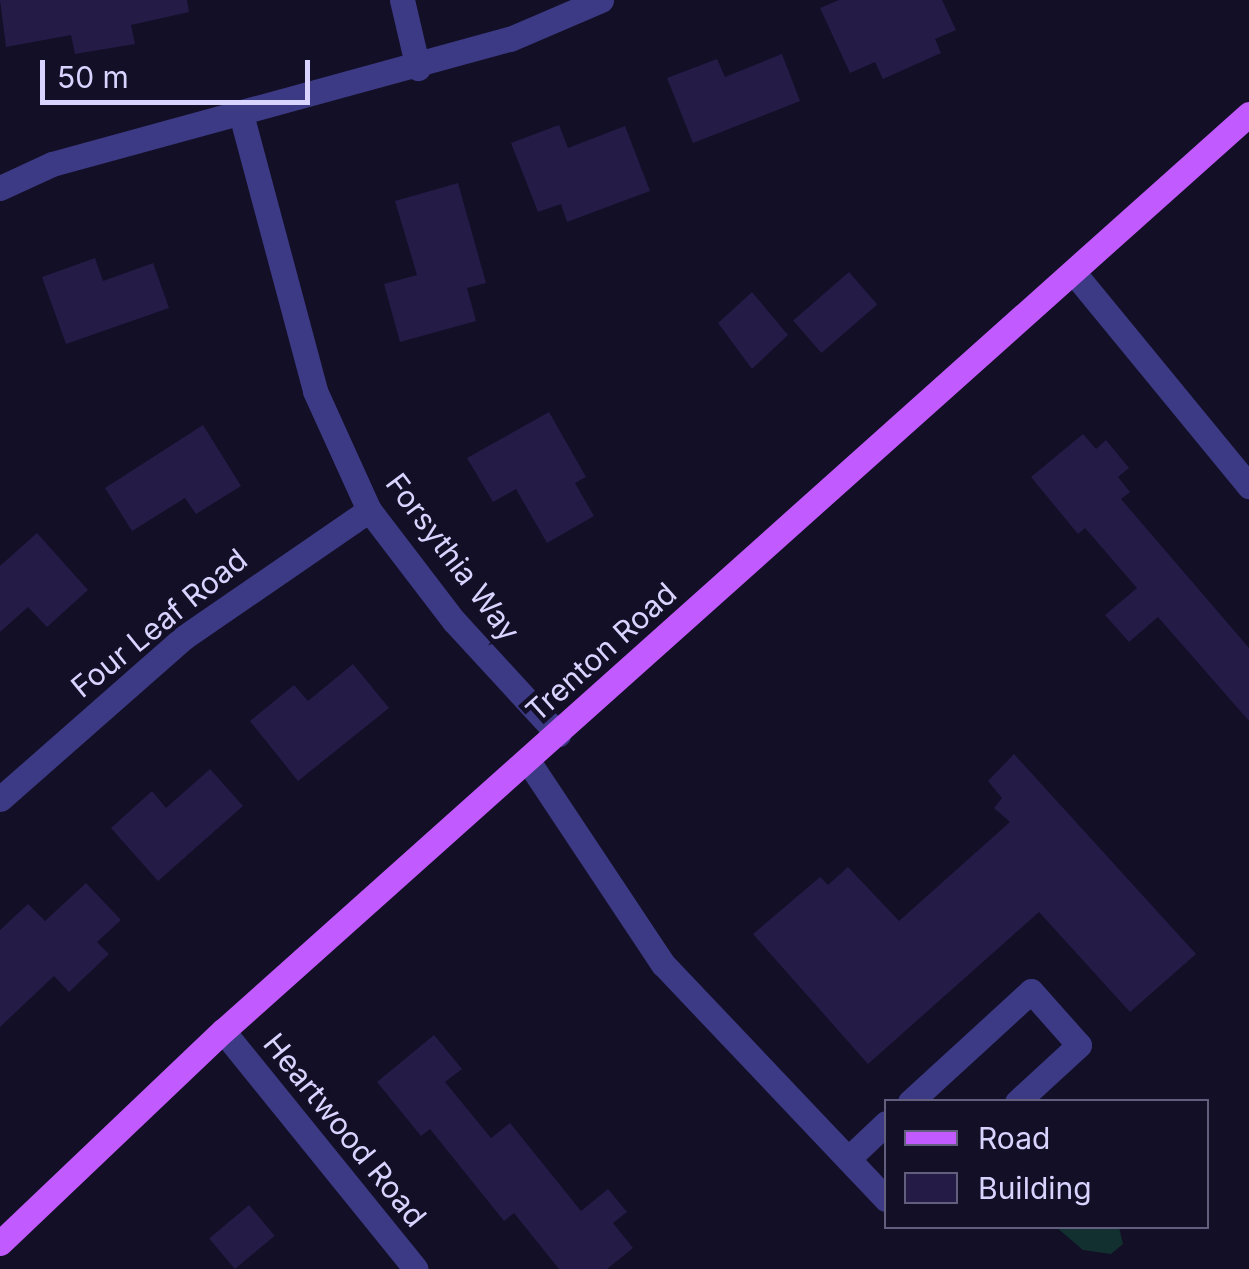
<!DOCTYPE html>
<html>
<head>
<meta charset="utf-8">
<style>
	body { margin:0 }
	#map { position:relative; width:1249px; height:1269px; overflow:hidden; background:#130f26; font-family:Inter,sans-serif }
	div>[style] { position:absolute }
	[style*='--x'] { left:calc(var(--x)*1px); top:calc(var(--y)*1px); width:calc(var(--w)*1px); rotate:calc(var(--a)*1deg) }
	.green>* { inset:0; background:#12302f }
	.building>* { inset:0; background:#241b47; transform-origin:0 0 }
	.minor>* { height:25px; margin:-12.5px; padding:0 12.5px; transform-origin:12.5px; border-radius:12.5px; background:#3d3a85 }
	.major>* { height:25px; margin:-12.5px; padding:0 12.5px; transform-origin:12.5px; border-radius:12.5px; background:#c25bff }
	span { translate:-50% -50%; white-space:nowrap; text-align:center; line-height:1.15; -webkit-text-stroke:9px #130f26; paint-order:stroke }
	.street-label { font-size:30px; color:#d9d4ff }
	.legend { position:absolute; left:884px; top:1099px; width:325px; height:130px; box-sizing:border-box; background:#130f26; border:2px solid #625e7d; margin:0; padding:12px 18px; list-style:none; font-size:30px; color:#d9d4ff }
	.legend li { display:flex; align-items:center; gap:20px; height:50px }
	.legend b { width:50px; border:2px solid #625e7d }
	.scale { position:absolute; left:40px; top:60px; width:270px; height:45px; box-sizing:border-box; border:5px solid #d9d4ff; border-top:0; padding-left:12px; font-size:30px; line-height:35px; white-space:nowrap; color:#d9d4ff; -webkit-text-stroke:8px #130f26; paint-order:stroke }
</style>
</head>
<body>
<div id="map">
	<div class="green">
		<div style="clip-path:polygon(1056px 1227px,1119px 1227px,1123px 1244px,1111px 1254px,1083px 1250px)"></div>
	</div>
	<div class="building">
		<div style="clip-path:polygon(0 0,187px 0,189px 12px,131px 25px,135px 44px,75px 54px,71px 35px,6px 47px)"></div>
		<div style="clip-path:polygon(839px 0,942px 0,956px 30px,935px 39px,941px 53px,883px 79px,875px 62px,850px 73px,820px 8px)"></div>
		<div style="clip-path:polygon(782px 54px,800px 101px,693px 143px,667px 78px,717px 59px,725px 77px)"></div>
		<div style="clip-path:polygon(559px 125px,568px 148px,625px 126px,650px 191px,567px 222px,561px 204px,538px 212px,511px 143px)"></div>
		<div style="clip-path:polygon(458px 183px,486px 283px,467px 288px,476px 321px,400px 342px,384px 284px,417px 275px,395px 201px)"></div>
		<div style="clip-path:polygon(95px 258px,103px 281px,153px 263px,169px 308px,66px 344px,42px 277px)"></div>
		<div style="left:849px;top:272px;width:43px;height:74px;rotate:49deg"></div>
		<div style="clip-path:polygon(752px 292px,788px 335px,752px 369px,718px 323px)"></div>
		<div style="clip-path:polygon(549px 412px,586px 477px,575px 483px,594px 516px,547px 543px,516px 489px,493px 502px,467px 458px)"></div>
		<div style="clip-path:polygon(203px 425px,241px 486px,196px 514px,185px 498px,132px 531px,105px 488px)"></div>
		<div style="clip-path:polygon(1083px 434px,1096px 449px,1106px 440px,1129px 468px,1118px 477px,1130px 492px,1121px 499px,1249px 648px,1249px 721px,1158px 617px,1129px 642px,1105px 615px,1137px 588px,1085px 528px,1078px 534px,1031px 477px)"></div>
		<div style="clip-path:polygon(37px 533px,88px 590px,47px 627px,28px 607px,0 632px,0 566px)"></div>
		<div style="clip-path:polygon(353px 664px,389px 708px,298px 781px,250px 721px,294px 685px,308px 701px)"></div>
		<div style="clip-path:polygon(1014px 754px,1196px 954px,1130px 1012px,1039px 912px,868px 1064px,753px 934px,820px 877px,828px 885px,848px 867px,899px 921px,1010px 822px,994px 808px,1002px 798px,988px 781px)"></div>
		<div style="clip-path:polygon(210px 769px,243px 806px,158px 881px,111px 828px,152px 791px,166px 808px)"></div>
		<div style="clip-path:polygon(86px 883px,121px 920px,97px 942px,109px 954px,69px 992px,54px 976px,0 1027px,0 930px,28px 904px,45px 921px)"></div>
		<div style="clip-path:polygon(434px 1035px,462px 1069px,445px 1082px,491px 1138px,510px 1123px,581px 1211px,608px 1189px,627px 1212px,613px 1223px,633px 1248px,607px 1269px,559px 1269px,514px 1213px,504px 1221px,430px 1129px,421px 1136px,377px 1082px)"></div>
		<div style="left:249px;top:1205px;width:40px;height:52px;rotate:50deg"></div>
	</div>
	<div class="minor">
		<div style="--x:402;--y:0;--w:70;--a:76.8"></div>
		<div style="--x:241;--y:114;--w:287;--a:75"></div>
		<div style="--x:315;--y:391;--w:131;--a:65.6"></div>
		<div style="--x:369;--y:510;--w:140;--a:52.6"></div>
		<div style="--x:454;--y:621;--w:154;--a:47.4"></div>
		<div style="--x:0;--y:188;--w:57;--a:-24.8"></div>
		<div style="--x:52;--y:164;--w:475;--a:-15.3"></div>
		<div style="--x:510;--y:39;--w:99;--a:-23.2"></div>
		<div style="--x:1074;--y:273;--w:276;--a:50.6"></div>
		<div style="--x:528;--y:761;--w:244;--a:56.4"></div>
		<div style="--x:663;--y:964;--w:324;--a:46.5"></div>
		<div style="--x:0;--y:799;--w:244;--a:-41.3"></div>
		<div style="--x:183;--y:638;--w:226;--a:-34.5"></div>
		<div style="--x:223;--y:1031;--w:306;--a:51"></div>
		<div style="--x:910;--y:1102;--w:164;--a:-42.5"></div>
		<div style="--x:1031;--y:991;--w:72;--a:48.4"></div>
		<div style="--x:1079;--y:1045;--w:84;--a:137.4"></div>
		<div style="--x:848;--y:1159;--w:52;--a:-43.5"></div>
	</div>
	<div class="major">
		<div style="--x:0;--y:1243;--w:308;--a:-43.6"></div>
		<div style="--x:223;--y:1031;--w:1376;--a:-41.79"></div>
	</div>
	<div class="street-label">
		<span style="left:453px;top:557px;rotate:53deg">Forsythia Way</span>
		<span style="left:159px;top:623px;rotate:-39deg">Four Leaf Road</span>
		<span style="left:601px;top:652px;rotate:-42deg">Trenton Road</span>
		<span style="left:345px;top:1130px;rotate:51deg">Heartwood Road</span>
	</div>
	<ul class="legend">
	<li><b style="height:12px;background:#c25bff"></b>Road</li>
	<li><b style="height:28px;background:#241b47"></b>Building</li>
	</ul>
	<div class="scale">50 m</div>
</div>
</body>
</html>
